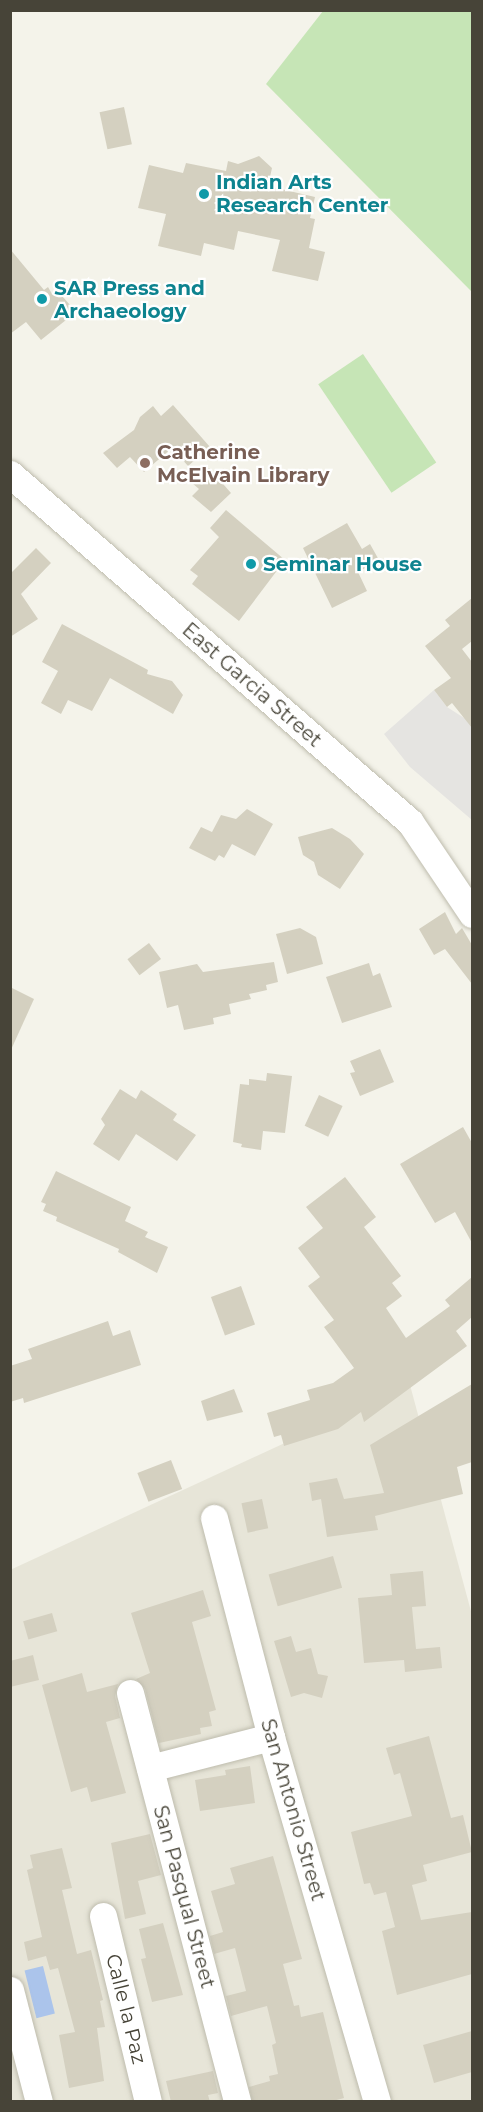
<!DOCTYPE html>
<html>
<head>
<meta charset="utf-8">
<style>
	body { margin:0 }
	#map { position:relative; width:483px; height:2112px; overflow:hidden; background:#f4f3ea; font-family:Montserrat,sans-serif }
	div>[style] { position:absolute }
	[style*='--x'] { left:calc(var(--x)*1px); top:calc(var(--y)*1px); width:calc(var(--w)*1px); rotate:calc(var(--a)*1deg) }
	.residential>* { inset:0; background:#e7e5d8 }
	.green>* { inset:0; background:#c6e5b6; transform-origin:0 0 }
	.parking>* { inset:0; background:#e5e4e1 }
	.water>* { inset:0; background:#abc4eb; transform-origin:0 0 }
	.building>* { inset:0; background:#d4d0c0; transform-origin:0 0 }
	.roads { filter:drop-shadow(0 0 2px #bebcad) drop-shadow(0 0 2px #bebcad) }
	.minor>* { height:27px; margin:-13.5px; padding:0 13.5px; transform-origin:13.5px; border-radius:13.5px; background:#fff }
	.dots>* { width:16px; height:16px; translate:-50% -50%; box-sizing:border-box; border:3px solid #fff; border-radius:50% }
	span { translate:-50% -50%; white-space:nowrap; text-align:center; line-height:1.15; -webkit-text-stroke:4.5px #fff; paint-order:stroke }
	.culture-label { font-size:20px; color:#0d838f; font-weight:700 }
	.left { translate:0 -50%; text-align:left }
	.education-label { font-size:20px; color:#785e54; font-weight:700 }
	.street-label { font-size:20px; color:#474438 }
	.frame { position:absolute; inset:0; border:12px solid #474438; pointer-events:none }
</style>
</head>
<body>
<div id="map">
	<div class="residential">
		<div style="clip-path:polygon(410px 1385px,472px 1615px,472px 2101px,11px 2101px,10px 1570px)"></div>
	</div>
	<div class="green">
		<div style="clip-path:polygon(323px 11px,472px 11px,472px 292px,266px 84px)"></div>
		<div style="left:363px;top:354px;width:131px;height:54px;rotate:56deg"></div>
	</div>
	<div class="parking">
		<div style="clip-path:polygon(434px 690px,447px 707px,472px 723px,472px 820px,410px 767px,384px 734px)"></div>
	</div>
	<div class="water">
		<div style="left:43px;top:1966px;width:49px;height:19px;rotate:76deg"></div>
	</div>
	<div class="building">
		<div style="left:124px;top:107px;width:38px;height:25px;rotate:78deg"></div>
		<div style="clip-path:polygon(259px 156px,272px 168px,268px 186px,315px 197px,310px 218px,315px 219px,309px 248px,325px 252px,318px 281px,272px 271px,280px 240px,238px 231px,234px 250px,204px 243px,201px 256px,158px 246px,166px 214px,138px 208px,149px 165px,183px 173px,186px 163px,226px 171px,228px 161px,238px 164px)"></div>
		<div style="clip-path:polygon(10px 249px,44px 290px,48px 287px,52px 294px,57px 290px,76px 312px,41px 340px,26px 322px,10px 334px)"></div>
		<div style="clip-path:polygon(173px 405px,210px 447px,188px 466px,172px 448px,144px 472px,130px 457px,117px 468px,103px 453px,134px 430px,140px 417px,153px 406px,161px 416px)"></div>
		<div style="clip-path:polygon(209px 468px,231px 493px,211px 512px,192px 496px,199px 489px,192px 483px)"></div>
		<div style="clip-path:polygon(226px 510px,285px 560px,239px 621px,192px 584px,198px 576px,190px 570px,219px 537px,210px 528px)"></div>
		<div style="clip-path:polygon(347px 523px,362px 549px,370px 544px,379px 560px,358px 572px,367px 591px,332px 608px,303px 548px)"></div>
		<div style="clip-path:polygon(36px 548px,51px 563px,21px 594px,38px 619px,10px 637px,10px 574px)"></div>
		<div style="clip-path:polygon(472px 598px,472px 641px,462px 649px,472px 662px,472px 728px,452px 703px,447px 707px,434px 690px,451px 678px,425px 646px,450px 626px,445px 620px)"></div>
		<div style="clip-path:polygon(62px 624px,148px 670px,147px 674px,172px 681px,183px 695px,173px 714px,110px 678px,92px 711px,68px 700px,61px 714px,41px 703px,58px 671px,42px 662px)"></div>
		<div style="clip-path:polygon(247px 809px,273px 824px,255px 856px,232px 844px,224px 858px,219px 855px,215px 861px,189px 848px,201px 827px,212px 832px,221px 815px,236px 819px)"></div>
		<div style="clip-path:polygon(332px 828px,350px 839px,364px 854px,340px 889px,318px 875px,314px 862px,303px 855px,298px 837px)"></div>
		<div style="clip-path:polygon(445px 912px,456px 934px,462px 928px,472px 945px,472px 984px,445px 949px,434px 955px,419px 929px)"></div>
		<div style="clip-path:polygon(300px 928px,316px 937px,323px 964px,287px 974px,276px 934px)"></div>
		<div style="left:149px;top:943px;width:20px;height:27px;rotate:53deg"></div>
		<div style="clip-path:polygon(274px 962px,278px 982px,266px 985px,267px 990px,249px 994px,251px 999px,229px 1004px,231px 1014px,213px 1018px,214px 1024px,184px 1030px,178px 1005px,167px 1008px,159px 972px,197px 964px,203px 972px)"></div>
		<div style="clip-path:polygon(369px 963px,373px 976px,380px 973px,392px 1007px,342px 1023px,326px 977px)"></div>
		<div style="clip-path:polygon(10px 987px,34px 999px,10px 1052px)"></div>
		<div style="clip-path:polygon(380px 1049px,394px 1082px,360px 1096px,350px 1073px,355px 1072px,350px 1061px)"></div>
		<div style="clip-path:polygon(267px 1073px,292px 1076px,285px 1133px,263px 1131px,261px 1150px,241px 1147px,242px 1144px,233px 1142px,240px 1084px,249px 1085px,249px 1079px,266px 1081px)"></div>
		<div style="clip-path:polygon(120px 1089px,136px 1099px,141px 1090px,177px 1114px,173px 1120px,196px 1135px,177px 1161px,136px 1134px,119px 1161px,93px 1144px,105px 1125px,101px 1119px)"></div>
		<div style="left:319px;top:1095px;width:26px;height:34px;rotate:25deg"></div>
		<div style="clip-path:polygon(463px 1127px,472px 1143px,472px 1243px,455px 1212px,435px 1223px,400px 1164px)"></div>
		<div style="clip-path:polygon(56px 1171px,131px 1207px,125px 1221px,148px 1232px,145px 1237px,168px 1247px,157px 1273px,118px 1252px,119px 1249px,56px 1221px,57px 1217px,43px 1211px,46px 1204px,41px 1202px)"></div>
		<div style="clip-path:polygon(345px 1177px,376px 1217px,364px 1227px,401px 1276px,392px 1283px,402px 1296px,386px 1308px,406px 1338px,450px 1306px,445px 1300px,472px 1277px,472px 1317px,456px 1331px,467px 1346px,364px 1422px,361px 1412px,338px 1429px,284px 1446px,281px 1435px,274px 1437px,267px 1413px,310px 1400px,307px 1390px,333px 1383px,354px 1368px,324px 1327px,334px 1320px,308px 1286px,320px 1277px,298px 1248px,323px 1228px,306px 1207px)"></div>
		<div style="left:241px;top:1286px;width:41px;height:32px;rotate:70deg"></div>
		<div style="clip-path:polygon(108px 1321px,113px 1336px,130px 1330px,141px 1365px,24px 1403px,23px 1398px,10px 1402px,10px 1366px,32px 1359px,28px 1349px)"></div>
		<div style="clip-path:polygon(472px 1384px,472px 1462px,457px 1467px,463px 1494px,375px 1516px,378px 1530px,327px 1537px,321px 1499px,312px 1501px,309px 1483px,337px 1478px,344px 1499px,384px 1493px,370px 1445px)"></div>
		<div style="clip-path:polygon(234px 1389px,243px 1412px,207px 1421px,201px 1401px)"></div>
		<div style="left:171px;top:1460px;width:31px;height:36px;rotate:69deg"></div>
		<div style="left:262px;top:1499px;width:30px;height:21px;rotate:78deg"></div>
		<div style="left:333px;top:1556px;width:33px;height:67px;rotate:74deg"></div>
		<div style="clip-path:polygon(423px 1571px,426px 1606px,412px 1607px,416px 1649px,440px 1647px,442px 1668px,405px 1672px,404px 1660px,364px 1663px,358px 1598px,392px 1595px,390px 1574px)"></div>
		<div style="clip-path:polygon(203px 1590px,211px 1616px,192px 1622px,216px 1710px,209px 1712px,212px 1726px,200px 1728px,201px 1734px,159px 1743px,145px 1689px,136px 1679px,150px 1673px,131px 1613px)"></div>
		<div style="left:52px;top:1613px;width:19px;height:30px;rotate:74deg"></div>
		<div style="clip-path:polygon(291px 1636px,296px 1652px,311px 1648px,318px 1674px,328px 1676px,322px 1698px,304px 1693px,291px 1697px,274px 1641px)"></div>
		<div style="clip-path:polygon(33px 1655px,39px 1680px,10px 1687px,10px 1661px)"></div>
		<div style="clip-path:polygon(82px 1673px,87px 1692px,118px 1684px,115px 1696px,120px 1718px,106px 1722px,126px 1793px,91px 1802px,87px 1787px,71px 1792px,42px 1685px)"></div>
		<div style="clip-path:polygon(429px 1736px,451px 1818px,463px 1815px,472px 1852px,423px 1865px,427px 1881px,412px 1885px,421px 1920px,472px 1912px,472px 1974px,397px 1995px,382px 1931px,395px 1927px,386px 1892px,374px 1895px,370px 1883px,364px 1884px,351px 1832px,412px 1816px,400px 1773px,394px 1775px,386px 1748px)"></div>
		<div style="clip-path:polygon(250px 1766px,255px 1803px,200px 1811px,195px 1780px,226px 1775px,225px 1770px)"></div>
		<div style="clip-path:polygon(150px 1834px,161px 1875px,138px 1881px,146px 1914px,125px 1919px,111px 1843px)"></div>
		<div style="clip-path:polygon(62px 1848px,72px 1888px,62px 1890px,77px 1954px,91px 1950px,103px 2000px,100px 2001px,105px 2027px,97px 2028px,104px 2081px,69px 2088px,59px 2035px,75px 2032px,58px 1968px,50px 1970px,46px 1956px,28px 1961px,24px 1942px,42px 1937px,27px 1870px,33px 1868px,30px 1855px)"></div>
		<div style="clip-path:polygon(273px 1856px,302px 1959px,283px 1964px,294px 2006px,299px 2005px,301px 2017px,323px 2012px,344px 2098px,329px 2102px,252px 2102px,249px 2087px,270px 2081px,269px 2076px,278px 2074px,272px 2045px,276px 2043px,267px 2006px,231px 2016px,226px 1996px,246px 1991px,235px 1948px,214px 1954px,210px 1936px,223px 1932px,211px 1891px,235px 1884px,230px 1868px)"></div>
		<div style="clip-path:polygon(163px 1923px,183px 1995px,152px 2002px,141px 1959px,146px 1958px,139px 1929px)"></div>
		<div style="clip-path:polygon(472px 2031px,472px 2072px,434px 2083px,423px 2045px)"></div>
		<div style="clip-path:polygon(213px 2071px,218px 2093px,208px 2095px,210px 2102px,171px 2102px,166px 2081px)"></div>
	</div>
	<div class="roads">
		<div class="minor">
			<div style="--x:10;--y:474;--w:530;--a:41.02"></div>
			<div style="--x:410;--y:822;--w:111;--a:56"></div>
			<div style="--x:214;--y:1518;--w:226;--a:75.4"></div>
			<div style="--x:271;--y:1737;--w:380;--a:73.8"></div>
			<div style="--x:130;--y:1693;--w:423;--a:75.3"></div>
			<div style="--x:150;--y:1768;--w:125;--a:-14.4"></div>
			<div style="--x:103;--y:1916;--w:191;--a:76.4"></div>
			<div style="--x:10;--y:1990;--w:116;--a:75.5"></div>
		</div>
	</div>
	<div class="dots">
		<div style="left:204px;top:194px;background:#0f9aa8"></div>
		<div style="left:42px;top:299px;background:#0f9aa8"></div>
		<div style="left:145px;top:463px;background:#8d6e63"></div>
		<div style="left:251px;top:564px;background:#0f9aa8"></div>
	</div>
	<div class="culture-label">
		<span class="left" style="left:216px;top:194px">Indian Arts<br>Research Center</span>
		<span class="left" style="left:54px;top:300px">SAR Press and<br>Archaeology</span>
		<span class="left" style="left:263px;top:564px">Seminar House</span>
	</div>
	<div class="education-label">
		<span class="left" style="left:157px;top:464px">Catherine<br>McElvain Library</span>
	</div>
	<div class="street-label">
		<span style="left:252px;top:685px;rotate:41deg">East Garcia Street</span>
		<span style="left:293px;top:1810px;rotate:74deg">San Antonio Street</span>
		<span style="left:184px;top:1897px;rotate:75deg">San Pasqual Street</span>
		<span style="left:126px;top:2009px;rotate:76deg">Calle la Paz</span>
	</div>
	<div class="frame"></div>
</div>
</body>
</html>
